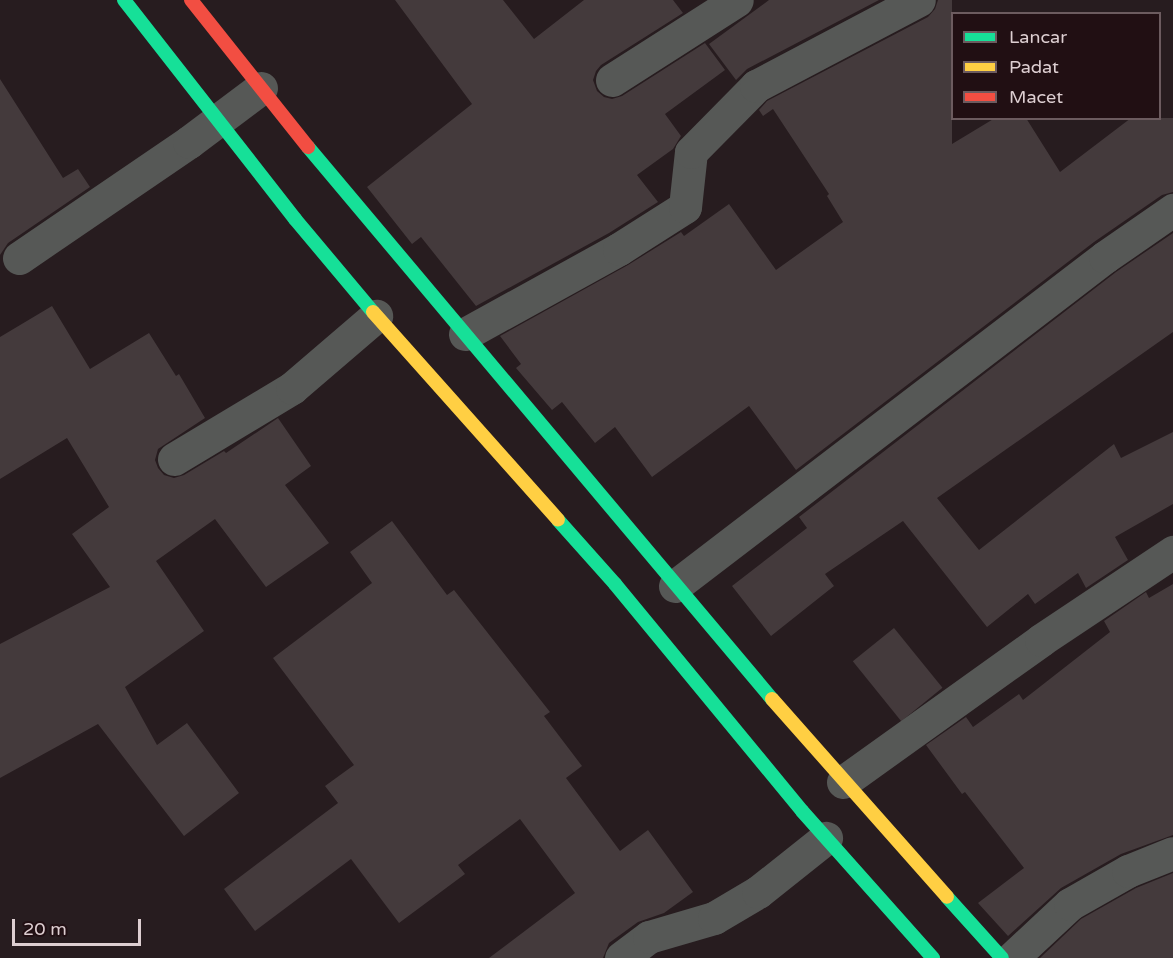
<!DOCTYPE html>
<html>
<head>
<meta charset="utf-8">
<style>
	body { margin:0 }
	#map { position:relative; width:1173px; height:958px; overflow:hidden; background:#271c1f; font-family:"Varela Round",sans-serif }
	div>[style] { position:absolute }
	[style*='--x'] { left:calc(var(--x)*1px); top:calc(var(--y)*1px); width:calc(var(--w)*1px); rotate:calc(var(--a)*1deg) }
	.building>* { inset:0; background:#443a3c; transform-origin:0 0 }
	.street>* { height:33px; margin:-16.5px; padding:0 16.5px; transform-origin:16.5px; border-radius:16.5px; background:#565856 }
	.fast>* { height:14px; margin:-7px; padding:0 7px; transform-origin:7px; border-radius:7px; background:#16e098 }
	.slow>* { height:14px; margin:-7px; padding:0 7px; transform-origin:7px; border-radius:7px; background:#ffcf43 }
	.jam>* { height:14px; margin:-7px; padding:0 7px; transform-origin:7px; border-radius:7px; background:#f24e42 }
	span { translate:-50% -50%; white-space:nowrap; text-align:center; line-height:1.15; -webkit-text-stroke:4.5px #210f13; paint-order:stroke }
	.legend { position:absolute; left:951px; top:12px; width:210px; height:108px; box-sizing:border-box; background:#210f13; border:2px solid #6c5b5f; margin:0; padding:8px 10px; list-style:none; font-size:18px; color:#ddced1 }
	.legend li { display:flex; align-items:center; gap:12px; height:30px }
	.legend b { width:30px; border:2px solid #6c5b5f }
	.scale { position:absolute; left:12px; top:919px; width:129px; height:27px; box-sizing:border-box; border:3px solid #ddced1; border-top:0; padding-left:8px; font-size:18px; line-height:21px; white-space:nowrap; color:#ddced1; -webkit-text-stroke:4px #210f13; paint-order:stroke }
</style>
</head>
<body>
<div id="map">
	<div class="building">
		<div style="clip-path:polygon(395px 0,503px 0,534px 39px,584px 0,673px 0,683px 13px,601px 65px,596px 71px,593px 80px,597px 91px,604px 97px,612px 99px,622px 96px,705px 43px,725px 70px,665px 114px,681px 136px,673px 149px,637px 175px,658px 202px,609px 233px,476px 306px,421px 237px,412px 244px,367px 187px,472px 104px)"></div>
		<div style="clip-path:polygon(769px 0,879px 0,747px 69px,736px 80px,709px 44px)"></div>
		<div style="clip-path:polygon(938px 0,952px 0,952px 144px,995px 118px,1026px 118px,1060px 172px,1131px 118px,1173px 118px,1173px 192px,1162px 195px,1094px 242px,796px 470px,749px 406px,652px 477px,615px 427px,595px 443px,562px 402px,552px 410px,516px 368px,521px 364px,500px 336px,628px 265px,681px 232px,684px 236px,729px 204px,776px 270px,843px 222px,827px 196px,829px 194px,773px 109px,763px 116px,759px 110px,767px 101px,928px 17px,935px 9px)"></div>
		<div style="clip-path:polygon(0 79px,63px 178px,78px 169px,90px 187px,8px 243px,0 255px)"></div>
		<div style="clip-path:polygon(1173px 233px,1173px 332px,937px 498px,979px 550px,1114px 444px,1121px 458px,1173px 432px,1173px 504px,1115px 537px,1128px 560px,1086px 588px,1078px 573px,1035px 604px,1028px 594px,987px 627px,903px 521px,825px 574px,834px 586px,771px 636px,732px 586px,807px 528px,799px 517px,1116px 272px)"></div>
		<div style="clip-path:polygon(52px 306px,90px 369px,149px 333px,176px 376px,179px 374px,205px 418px,158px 449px,155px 460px,158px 468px,164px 475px,174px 478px,184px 475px,224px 451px,226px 453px,278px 418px,311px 466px,285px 485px,329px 543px,266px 587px,215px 519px,156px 561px,204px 631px,125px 687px,157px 745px,187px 723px,239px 793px,184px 836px,98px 724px,0 778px,0 644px,110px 587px,72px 534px,109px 507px,67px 438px,0 479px,0 337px)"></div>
		<div style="clip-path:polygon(392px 521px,447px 595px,454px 590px,550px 712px,544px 716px,582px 766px,566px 778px,620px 851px,648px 830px,693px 892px,664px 913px,638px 922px,609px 943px,603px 958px,489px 958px,575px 893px,520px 819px,458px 865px,465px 874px,399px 923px,351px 859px,255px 931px,224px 889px,338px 803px,325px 786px,354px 765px,273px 658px,372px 583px,350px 552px)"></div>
		<div style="clip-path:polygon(1173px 584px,1173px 835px,1121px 854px,1061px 888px,1008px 936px,978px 903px,1024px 868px,965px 792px,962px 794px,926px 745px,966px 717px,973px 727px,1019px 694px,1023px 700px,1110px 632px,1104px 621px,1146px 592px,1149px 598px)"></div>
		<div style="left:894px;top:628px;width:77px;height:53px;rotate:51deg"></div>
		<div style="clip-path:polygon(1173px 873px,1173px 958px,1040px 958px,1081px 919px,1136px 888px)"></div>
	</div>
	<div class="street">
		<div style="--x:612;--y:80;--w:148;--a:-32.6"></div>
		<div style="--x:19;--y:258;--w:206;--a:-34.3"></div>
		<div style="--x:189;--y:142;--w:90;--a:-36.9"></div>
		<div style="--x:465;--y:334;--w:176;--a:-28.9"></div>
		<div style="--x:619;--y:249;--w:78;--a:-32.5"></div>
		<div style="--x:685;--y:207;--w:55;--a:-83.8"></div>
		<div style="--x:691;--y:152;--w:93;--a:-45.4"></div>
		<div style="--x:756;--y:86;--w:184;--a:-27.8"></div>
		<div style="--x:174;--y:459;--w:138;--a:-31"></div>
		<div style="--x:292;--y:388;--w:111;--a:-40.6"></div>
		<div style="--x:675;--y:586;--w:541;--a:-37.42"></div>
		<div style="--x:1105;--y:257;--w:83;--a:-34.7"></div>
		<div style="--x:843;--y:782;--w:244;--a:-35.6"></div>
		<div style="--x:1041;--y:640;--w:159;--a:-33.7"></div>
		<div style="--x:621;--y:958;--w:35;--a:-37"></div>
		<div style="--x:649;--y:937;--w:68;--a:-16.3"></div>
		<div style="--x:714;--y:918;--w:51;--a:-30.6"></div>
		<div style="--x:758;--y:892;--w:87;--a:-38.5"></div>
		<div style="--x:1012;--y:958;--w:79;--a:-43"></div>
		<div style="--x:1070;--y:904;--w:67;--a:-29.6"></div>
		<div style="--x:1128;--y:871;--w:48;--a:-21.8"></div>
	</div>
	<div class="fast">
		<div style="--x:124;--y:0;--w:278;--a:52"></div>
		<div style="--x:295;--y:219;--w:121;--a:50"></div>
		<div style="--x:308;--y:147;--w:721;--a:49.95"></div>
		<div style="--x:558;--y:520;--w:86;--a:48.3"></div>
		<div style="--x:615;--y:584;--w:294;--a:50.5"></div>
		<div style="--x:802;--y:811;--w:197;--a:48.3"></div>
		<div style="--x:947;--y:897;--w:82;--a:48"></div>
	</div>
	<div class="slow">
		<div style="--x:373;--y:312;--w:278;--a:48.3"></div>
		<div style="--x:772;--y:699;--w:264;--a:48.5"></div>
	</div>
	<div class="jam">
		<div style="--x:191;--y:0;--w:188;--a:51.5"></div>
	</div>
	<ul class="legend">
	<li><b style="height:8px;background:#16e098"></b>Lancar</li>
	<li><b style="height:8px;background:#ffcf43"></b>Padat</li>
	<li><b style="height:8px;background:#f24e42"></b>Macet</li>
	</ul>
	<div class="scale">20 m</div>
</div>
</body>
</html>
